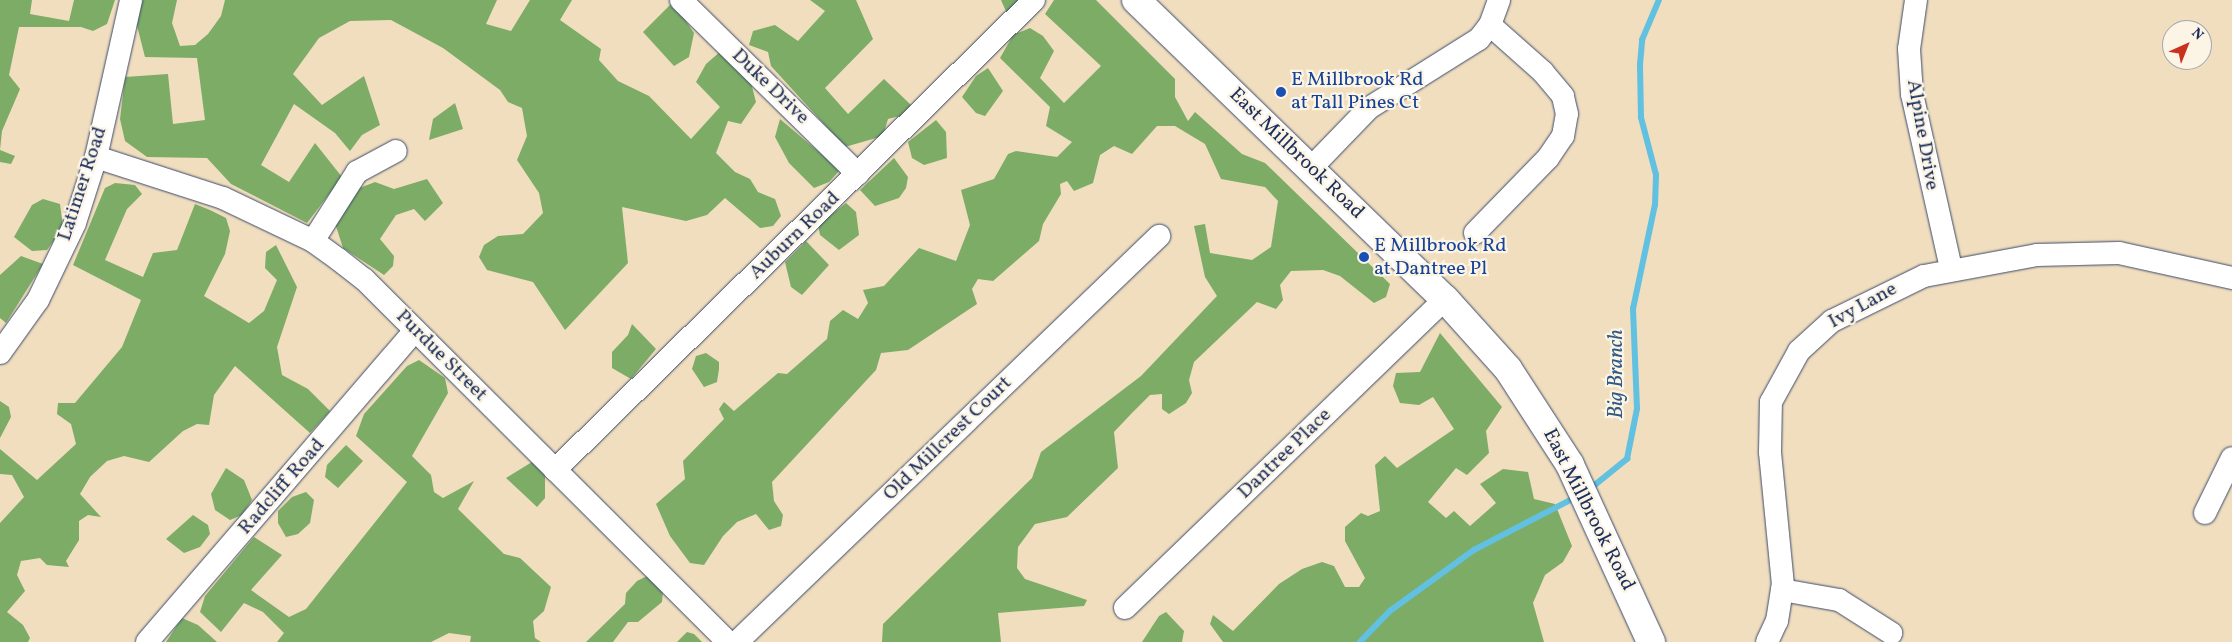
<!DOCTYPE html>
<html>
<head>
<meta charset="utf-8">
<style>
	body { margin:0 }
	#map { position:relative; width:2232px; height:642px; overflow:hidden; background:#f0debe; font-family:Vollkorn,serif }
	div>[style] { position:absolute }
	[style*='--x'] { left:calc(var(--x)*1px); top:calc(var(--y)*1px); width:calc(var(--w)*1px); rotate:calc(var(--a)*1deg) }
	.forest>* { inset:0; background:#7dac66 }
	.stream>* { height:5.5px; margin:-2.75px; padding:0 2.75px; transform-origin:2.75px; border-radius:2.75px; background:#62c0e0 }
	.roads { filter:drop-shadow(0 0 1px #3b496c) drop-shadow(0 0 1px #3b496c) }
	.minor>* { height:22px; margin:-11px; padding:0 11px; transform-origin:11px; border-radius:11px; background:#fff }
	.primary>* { height:28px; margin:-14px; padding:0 14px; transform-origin:14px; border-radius:14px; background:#fff }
	.dots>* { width:14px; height:14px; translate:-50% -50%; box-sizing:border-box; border:2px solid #fcf5e5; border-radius:50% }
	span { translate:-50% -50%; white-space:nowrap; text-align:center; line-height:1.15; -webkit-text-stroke:4.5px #fcf5e5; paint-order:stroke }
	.transit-label { font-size:20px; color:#164399 }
	.left { translate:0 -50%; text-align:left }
	.street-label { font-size:20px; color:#1b2f5e }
	.water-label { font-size:21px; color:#305a85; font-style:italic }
	.north { position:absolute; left:2162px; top:20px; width:50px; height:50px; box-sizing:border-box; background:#fcf5e5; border:1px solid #a2a6af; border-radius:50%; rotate:44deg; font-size:14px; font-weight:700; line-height:20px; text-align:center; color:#1b2f5e }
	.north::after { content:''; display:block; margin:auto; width:18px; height:22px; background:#c8321e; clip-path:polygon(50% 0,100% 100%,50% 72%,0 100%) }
</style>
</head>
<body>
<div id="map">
	<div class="forest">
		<div style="clip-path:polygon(0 0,32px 0,30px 14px,69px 21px,74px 0,115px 0,107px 24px,93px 31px,81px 27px,19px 27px,9px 75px,20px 89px,2px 131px,0 150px,15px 156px,11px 164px,0 162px)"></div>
		<div style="clip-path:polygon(142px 0,177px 0,172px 23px,180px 46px,195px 45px,208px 34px,221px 16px,225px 0,497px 0,486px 24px,511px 31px,530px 0,572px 0,560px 20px,601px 49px,599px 60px,618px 81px,649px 96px,691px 139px,720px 107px,696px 82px,706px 64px,721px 51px,750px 79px,756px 102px,741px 124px,728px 121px,716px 153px,735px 172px,750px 179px,758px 192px,775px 199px,781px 216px,773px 226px,760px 228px,725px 198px,707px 215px,686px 221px,622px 207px,628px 263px,565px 330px,533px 282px,487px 270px,479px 257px,484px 245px,498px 236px,523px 234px,543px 213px,539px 193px,517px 160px,527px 136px,522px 108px,508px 102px,500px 90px,443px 48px,391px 20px,350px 21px,319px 38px,293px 74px,322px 105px,364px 76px,380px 125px,362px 135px,350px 151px,335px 133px,294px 104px,261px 165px,289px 182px,315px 143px,342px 177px,307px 223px,231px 184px,207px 158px,147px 157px,125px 141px,120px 119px,125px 77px,168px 74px,173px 124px,205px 120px,197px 58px,145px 57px,135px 18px)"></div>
		<div style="clip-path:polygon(810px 0,856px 0,873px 39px,825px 88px,848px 114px,884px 79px,911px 105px,900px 116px,888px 119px,883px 136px,845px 147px,771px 66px,768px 52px,749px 45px,753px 31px,775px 25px,798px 41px,825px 11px)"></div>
		<div style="clip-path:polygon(1001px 0,1021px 0,1008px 16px)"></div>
		<div style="clip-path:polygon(1054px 0,1096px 0,1175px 79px,1175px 97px,1188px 121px,1195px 112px,1242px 154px,1265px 163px,1390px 284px,1386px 297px,1374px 303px,1340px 276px,1323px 270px,1291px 271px,1280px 285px,1283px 300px,1276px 309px,1257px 302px,1194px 362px,1189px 380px,1192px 393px,1186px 403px,1169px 414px,1162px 409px,1162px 394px,1150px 395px,1131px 414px,1114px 432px,1118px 468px,1067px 517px,1035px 524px,1018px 547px,1017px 568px,1025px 579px,1087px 600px,1084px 606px,998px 613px,1001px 642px,882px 642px,883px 624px,1032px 478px,1041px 452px,1141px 376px,1217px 296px,1205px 277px,1194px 226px,1205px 224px,1210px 253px,1252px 260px,1271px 247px,1278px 201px,1265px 187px,1221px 179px,1205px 144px,1175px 126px,1157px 126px,1132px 154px,1114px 146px,1100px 155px,1093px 183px,1074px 191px,1067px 181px,1060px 184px,1061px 194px,1043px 224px,1039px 241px,993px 281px,978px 279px,972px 289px,977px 304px,908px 350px,881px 353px,876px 370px,772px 482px,774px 501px,783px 515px,781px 526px,769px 530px,756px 514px,737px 522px,723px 536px,704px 565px,690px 563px,670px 536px,656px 504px,685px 479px,683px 461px,724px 419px,719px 409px,724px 402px,734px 411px,778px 373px,787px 374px,827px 339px,830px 321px,843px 310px,858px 319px,868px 303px,863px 290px,884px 286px,919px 248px,956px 261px,970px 225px,961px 190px,994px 179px,1008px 154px,1016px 151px,1057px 157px,1072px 142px,1046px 126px,1050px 107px,1000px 58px,1013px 35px,1030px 28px,1043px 36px,1054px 51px,1040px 78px,1064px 103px,1101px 66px,1045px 14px)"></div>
		<div style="clip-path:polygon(673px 2px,694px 33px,689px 57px,674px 66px,643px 32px)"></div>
		<div style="clip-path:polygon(988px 68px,1003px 91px,985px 116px,976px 113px,962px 97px,976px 76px)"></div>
		<div style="clip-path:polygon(455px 103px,463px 129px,429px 140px,433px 119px)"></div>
		<div style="clip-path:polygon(780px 119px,840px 170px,829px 182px,814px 188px,789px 163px,775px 137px)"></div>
		<div style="clip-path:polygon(936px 120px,946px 132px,947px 158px,924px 165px,912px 158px,908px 142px)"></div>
		<div style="clip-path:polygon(894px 158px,908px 177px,906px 188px,899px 198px,875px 206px,860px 190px)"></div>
		<div style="clip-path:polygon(427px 179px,443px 203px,425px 221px,414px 209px,396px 215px,380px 239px,394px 256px,393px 266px,384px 275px,343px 248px,335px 223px,357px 189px,375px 182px,394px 189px)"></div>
		<div style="clip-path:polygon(115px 183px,135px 185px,142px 194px,127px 209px,105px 260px,143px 277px,153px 253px,177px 250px,195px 204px,210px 210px,226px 218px,230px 231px,225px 254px,204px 296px,249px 323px,264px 311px,277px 280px,265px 268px,266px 252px,276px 245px,297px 287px,277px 347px,282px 375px,308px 389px,330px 411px,310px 433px,235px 366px,214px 395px,209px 425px,197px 424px,183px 431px,149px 462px,124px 456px,107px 461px,90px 477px,80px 494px,101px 517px,88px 515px,79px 521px,79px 540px,66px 561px,69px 567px,47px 565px,40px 558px,21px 561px,17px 575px,25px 591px,7px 612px,23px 625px,30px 638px,28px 642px,0 642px,0 523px,24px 497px,12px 475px,0 474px,0 449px,37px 480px,76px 444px,71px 424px,57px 414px,58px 403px,75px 403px,122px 347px,141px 300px,73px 265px,105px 188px)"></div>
		<div style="clip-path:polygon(43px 199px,60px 204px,63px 227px,47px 250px,32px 251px,14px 237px,32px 205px)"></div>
		<div style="clip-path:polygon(846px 203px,856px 212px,859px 235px,839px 250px,820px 235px,818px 225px)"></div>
		<div style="clip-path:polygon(806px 241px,829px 265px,802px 295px,791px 287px,785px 262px)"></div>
		<div style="clip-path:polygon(21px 256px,43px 264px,6px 323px,0 318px,0 275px)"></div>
		<div style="clip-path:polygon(632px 324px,656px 349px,631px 379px,612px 368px,612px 352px,628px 335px)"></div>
		<div style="clip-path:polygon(1440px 333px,1502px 407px,1486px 431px,1489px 453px,1467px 475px,1456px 468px,1428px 502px,1446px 518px,1454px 511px,1470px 526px,1496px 503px,1480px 484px,1503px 469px,1528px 472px,1534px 499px,1555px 504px,1572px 546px,1563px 562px,1545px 575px,1533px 603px,1544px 642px,1223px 642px,1210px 624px,1213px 615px,1233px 631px,1279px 584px,1302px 569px,1322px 562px,1334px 566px,1345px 587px,1359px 587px,1365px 578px,1345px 541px,1345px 527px,1361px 513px,1368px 516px,1380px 511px,1375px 465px,1385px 456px,1397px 468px,1454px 429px,1433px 397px,1419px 405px,1400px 403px,1393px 386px,1396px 373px,1420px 372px)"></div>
		<div style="clip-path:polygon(706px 353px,719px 362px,719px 369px,717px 382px,704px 387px,692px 369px,696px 356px)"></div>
		<div style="clip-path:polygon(419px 360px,445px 378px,448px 393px,412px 456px,431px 475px,434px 492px,443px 498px,474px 481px,458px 509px,504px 554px,520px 558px,551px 587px,544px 611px,533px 621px,535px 638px,541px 642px,470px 642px,471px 636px,449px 633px,431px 642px,277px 642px,284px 633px,263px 612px,244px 603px,221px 632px,200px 612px,205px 596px,254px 537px,282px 555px,251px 590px,289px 617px,306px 609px,407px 482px,356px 436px,364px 414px,407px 366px)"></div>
		<div style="clip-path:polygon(0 401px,9px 407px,11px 417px,0 438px)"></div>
		<div style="clip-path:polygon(346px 445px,363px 461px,338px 488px,325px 477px,327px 465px)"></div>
		<div style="clip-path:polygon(532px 462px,545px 475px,545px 498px,537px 507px,506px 478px)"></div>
		<div style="clip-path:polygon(226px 468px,244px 480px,252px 500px,242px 515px,230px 520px,215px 510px,211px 494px)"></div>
		<div style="clip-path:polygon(306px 492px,314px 500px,310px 523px,298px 534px,286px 537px,278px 523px,278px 511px,292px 497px)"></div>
		<div style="clip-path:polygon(193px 515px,208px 525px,210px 534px,200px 547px,184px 553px,166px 539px)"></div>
		<div style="clip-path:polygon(647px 576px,663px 591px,662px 602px,638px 622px,628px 622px,613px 642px,586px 642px,625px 604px,626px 593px,637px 581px)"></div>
		<div style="clip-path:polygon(1166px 612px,1184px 631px,1182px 642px,1142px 642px,1159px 616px)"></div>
		<div style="clip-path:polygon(182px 618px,198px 625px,217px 642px,166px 642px)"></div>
		<div style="clip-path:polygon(687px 632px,694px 634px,702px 642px,677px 642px)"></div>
	</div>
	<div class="stream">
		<div style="--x:1590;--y:489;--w:48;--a:-39"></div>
		<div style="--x:1627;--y:459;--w:51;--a:-78.7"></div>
		<div style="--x:1637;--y:409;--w:100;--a:-92.3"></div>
		<div style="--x:1633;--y:309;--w:106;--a:-78.1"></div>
		<div style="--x:1655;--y:205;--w:30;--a:-88"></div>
		<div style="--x:1656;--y:175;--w:59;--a:-104.7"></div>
		<div style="--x:1641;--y:118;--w:53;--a:-91.1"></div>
		<div style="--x:1640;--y:65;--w:25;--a:-85"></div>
		<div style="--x:1642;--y:40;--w:43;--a:-67"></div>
		<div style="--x:1360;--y:642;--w:43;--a:-45.9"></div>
		<div style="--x:1390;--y:611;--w:104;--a:-36"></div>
		<div style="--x:1474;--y:550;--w:117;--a:-27.4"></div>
	</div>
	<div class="roads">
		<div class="minor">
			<div style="--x:681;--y:0;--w:248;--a:44.5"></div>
			<div style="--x:1916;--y:0;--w:49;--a:98.1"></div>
			<div style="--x:1909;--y:49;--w:45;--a:86.2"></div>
			<div style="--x:1912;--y:94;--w:178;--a:77.4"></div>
			<div style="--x:96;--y:157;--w:133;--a:17.9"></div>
			<div style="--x:223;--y:198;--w:100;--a:25.5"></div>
			<div style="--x:313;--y:241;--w:31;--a:36"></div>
			<div style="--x:338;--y:259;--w:33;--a:38"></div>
			<div style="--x:364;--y:279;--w:514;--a:44.92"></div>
			<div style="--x:1311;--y:168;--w:83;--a:-46"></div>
			<div style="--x:1369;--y:108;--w:130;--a:-32.1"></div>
			<div style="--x:1479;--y:39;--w:18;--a:-52"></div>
			<div style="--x:1490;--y:25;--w:27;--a:-70"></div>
			<div style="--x:1475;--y:233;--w:105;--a:-45.8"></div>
			<div style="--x:1548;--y:158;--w:27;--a:-56"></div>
			<div style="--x:1563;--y:136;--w:22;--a:-80"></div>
			<div style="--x:1567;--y:114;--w:18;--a:-103"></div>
			<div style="--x:1563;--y:96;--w:31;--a:-130"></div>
			<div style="--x:1543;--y:72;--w:71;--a:-138.4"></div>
			<div style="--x:313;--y:241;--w:82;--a:-57.5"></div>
			<div style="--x:357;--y:172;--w:44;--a:-28.3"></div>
			<div style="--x:0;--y:353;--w:65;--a:-54.4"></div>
			<div style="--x:38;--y:300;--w:85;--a:-64.3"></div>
			<div style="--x:75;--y:223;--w:69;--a:-72.3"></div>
			<div style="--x:96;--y:157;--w:161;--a:-77.4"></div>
			<div style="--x:555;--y:470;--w:671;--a:-44.46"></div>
			<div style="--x:2205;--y:513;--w:61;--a:-63.9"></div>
			<div style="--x:1782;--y:590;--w:58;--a:10"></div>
			<div style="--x:1839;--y:600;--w:62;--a:32.4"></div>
			<div style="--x:1125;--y:608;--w:445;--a:-44"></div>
			<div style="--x:147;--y:642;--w:411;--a:-49.3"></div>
			<div style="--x:737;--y:642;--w:586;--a:-43.89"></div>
			<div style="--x:1767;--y:642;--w:23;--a:-65"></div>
			<div style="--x:1777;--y:621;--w:36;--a:-81"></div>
			<div style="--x:1783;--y:585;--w:134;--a:-95.6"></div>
			<div style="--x:1770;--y:452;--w:50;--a:-88.9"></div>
			<div style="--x:1771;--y:402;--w:58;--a:-61.2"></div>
			<div style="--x:1799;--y:351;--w:45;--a:-42.3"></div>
			<div style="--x:1832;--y:321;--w:102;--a:-26.1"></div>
			<div style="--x:1924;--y:276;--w:115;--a:-10.5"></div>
			<div style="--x:2037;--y:255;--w:82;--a:-1.4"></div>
			<div style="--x:2119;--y:253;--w:116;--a:12.5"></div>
		</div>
		<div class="primary">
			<div style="--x:1136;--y:0;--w:430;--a:44.1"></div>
			<div style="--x:1445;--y:299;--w:94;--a:48"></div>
			<div style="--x:1508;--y:369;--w:114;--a:57.1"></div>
			<div style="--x:1570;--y:465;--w:195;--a:65.4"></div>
		</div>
	</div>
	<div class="dots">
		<div style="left:1281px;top:92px;background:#1a4fb4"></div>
		<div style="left:1364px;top:257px;background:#1a4fb4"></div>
	</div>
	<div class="transit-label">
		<span class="left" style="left:1291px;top:92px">E Millbrook Rd<br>at Tall Pines Ct</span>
		<span class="left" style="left:1374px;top:258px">E Millbrook Rd<br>at Dantree Pl</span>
	</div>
	<div class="street-label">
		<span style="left:770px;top:87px;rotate:44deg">Duke Drive</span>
		<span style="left:1922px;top:135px;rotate:80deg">Alpine Drive</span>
		<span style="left:1296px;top:154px;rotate:44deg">East Millbrook Road</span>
		<span style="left:83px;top:184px;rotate:-72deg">Latimer Road</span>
		<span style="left:795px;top:236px;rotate:-44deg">Auburn Road</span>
		<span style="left:1863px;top:306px;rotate:-29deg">Ivy Lane</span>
		<span style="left:441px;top:356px;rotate:45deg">Purdue Street</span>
		<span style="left:948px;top:439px;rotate:-44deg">Old Millcrest Court</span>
		<span style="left:1285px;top:454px;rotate:-44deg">Dantree Place</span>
		<span style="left:282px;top:487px;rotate:-49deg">Radcliff Road</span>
		<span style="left:1588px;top:510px;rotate:63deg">East Millbrook Road</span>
	</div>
	<div class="water-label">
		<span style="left:1617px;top:374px;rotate:-90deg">Big Branch</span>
	</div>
	<div class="north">N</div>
</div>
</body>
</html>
